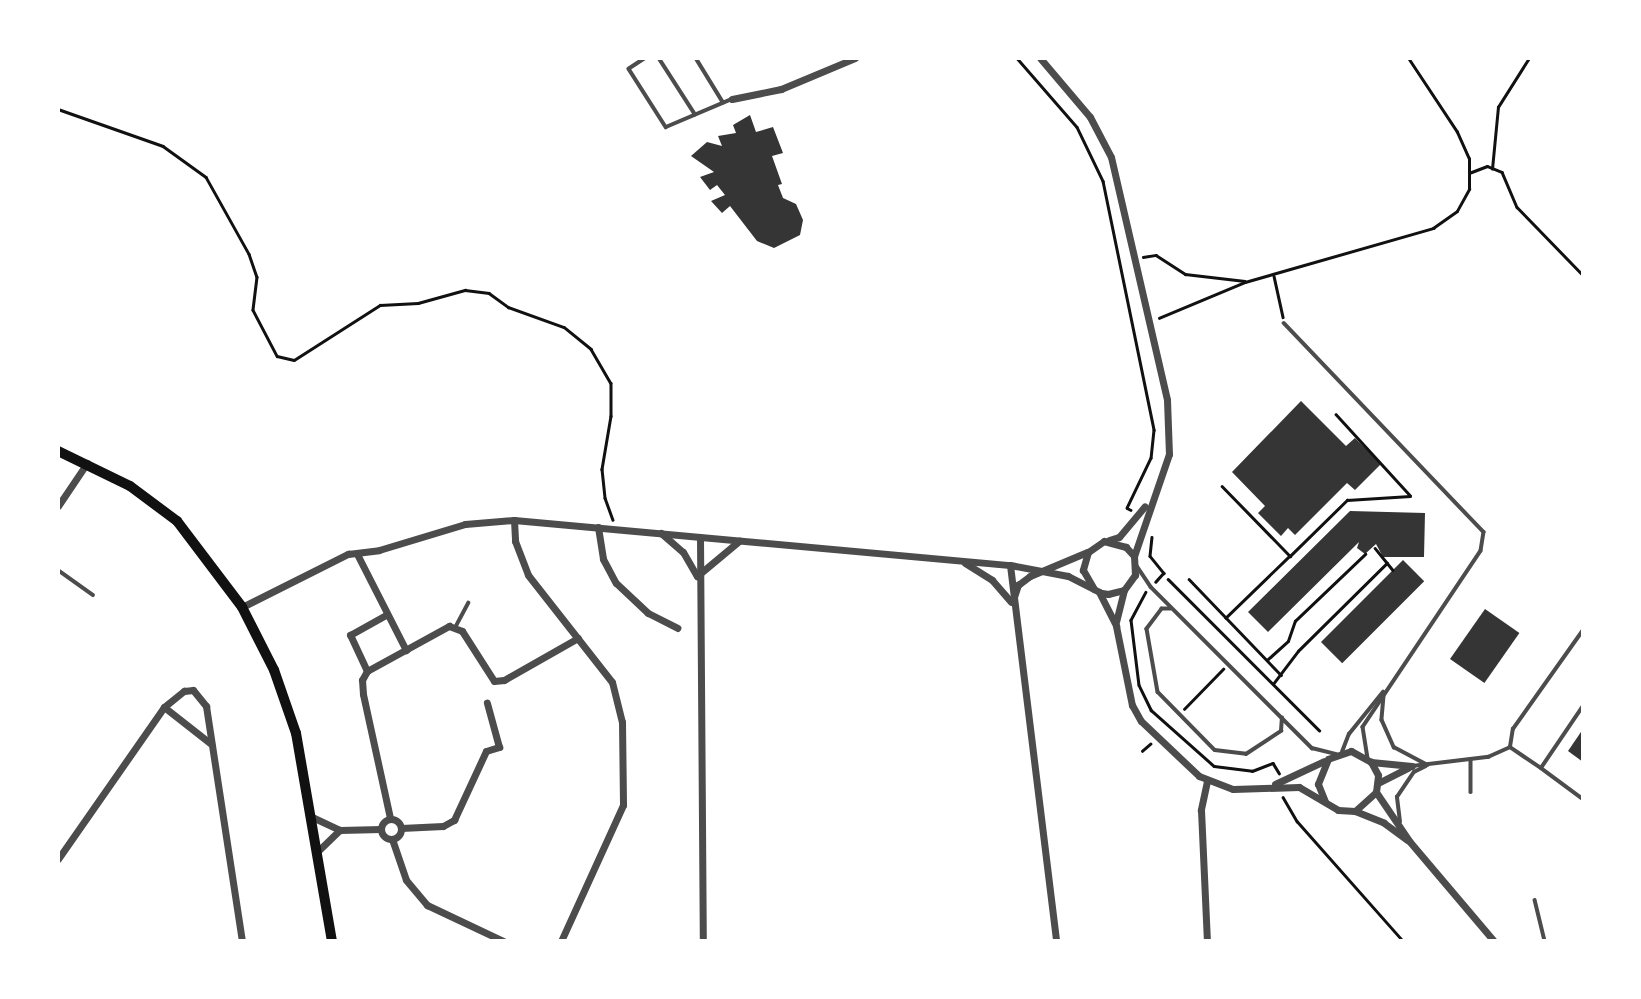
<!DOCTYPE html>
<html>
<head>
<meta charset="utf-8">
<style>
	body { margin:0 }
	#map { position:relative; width:1641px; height:999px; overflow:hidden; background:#fff; font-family:"PT Sans",sans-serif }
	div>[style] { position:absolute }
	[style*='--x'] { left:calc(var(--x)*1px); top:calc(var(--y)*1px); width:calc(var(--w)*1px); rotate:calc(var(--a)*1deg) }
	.building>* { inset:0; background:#353535; transform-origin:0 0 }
	.path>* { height:2.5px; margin:-1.25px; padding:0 1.25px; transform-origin:1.25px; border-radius:1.25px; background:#111 }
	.service>* { height:3.5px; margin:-1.75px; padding:0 1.75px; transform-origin:1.75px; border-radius:1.75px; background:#4c4c4c }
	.minor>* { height:7px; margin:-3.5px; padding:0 3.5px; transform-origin:3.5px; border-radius:3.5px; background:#4c4c4c }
	.minor>.ring { margin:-3.5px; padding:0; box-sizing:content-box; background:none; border:7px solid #4c4c4c; border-radius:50% }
	.secondary>* { height:10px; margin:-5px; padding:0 5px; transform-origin:5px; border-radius:5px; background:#111 }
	span { translate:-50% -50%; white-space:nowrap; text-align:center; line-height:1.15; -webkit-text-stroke:7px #fff; paint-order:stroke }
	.frame { position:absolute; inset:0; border:60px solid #fff; pointer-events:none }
</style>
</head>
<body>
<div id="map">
	<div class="building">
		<div style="clip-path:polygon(750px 115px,756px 132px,773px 127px,783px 153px,772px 156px,782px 184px,778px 185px,783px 198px,796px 204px,803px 220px,800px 235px,774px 248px,757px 241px,730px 206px,722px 213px,711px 201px,725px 195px,717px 185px,710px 190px,700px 177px,714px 172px,691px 156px,707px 142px,722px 146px,718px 136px,736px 133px,733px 125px)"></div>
		<div style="clip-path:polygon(1301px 401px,1346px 446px,1355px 438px,1381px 464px,1355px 490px,1347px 483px,1295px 535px,1288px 528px,1281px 536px,1258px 513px,1265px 506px,1232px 472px)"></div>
		<div style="clip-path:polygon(1350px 511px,1425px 513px,1424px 557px,1383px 557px,1376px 544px,1365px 554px,1357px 548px,1359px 542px,1268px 632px,1248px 612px)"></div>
		<div style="left:1403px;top:560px;width:30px;height:116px;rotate:45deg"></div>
		<div style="left:1485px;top:609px;width:42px;height:61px;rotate:35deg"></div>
		<div style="clip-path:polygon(1583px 729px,1583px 762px,1568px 751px)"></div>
	</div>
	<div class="path">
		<div style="--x:1017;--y:58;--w:91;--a:49"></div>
		<div style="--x:1077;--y:127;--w:60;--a:64.3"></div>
		<div style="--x:1103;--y:181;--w:254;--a:78.4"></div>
		<div style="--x:1154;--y:430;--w:28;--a:96"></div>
		<div style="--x:1151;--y:458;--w:55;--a:115.6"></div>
		<div style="--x:1127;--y:508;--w:4;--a:27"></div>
		<div style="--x:58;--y:109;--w:111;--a:19.4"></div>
		<div style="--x:163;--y:146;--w:53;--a:35.8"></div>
		<div style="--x:206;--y:177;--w:88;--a:60.8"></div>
		<div style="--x:249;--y:254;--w:24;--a:71"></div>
		<div style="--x:257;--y:277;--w:33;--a:97"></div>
		<div style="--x:253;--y:310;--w:52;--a:62.4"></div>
		<div style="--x:277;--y:356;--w:17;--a:13"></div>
		<div style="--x:294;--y:360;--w:102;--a:-32.6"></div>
		<div style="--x:380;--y:305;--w:38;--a:-3"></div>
		<div style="--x:418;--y:303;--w:49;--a:-15.5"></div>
		<div style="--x:465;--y:290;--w:24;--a:7"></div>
		<div style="--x:489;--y:293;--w:24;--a:36"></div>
		<div style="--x:508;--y:307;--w:59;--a:19.7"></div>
		<div style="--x:564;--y:327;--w:35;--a:39"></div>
		<div style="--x:591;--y:349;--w:39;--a:60"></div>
		<div style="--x:611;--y:383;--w:33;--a:90"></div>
		<div style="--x:611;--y:416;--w:54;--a:99.6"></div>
		<div style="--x:602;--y:469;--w:29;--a:84"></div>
		<div style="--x:605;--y:498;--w:23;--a:70"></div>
		<div style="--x:1492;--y:169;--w:62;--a:-84.5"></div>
		<div style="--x:1498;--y:107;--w:58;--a:-57.7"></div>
		<div style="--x:1469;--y:173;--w:19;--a:-21"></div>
		<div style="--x:1487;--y:166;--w:16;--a:22"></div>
		<div style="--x:1502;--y:172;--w:38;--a:67"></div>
		<div style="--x:1517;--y:207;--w:95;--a:45.9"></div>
		<div style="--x:1143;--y:257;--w:13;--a:-9"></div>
		<div style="--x:1156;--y:255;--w:35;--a:33"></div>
		<div style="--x:1185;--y:274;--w:60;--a:6.7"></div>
		<div style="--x:1274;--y:276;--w:42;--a:77.6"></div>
		<div style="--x:1159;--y:318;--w:93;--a:-22.7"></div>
		<div style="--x:1245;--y:282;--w:196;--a:-16"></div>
		<div style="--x:1433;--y:228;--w:29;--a:-35"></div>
		<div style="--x:1457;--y:211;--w:25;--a:-61"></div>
		<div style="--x:1469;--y:189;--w:30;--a:-90"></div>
		<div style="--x:1469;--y:159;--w:30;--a:-114"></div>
		<div style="--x:1457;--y:132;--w:89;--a:-123.5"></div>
		<div style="--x:1222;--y:486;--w:98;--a:45.8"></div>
		<div style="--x:1290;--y:556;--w:89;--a:135.9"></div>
		<div style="--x:1152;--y:537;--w:19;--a:96"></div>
		<div style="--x:1150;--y:556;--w:22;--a:51"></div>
		<div style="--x:1164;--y:573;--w:12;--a:132"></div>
		<div style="--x:1375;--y:548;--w:28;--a:51"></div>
		<div style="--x:1290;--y:556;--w:80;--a:-44.5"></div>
		<div style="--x:1347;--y:500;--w:63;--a:-3.6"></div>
		<div style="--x:1410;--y:496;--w:110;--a:-132.4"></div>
		<div style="--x:1168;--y:579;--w:214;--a:45"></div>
		<div style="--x:1189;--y:579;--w:133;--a:46.2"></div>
		<div style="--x:1146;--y:592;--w:32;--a:118"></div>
		<div style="--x:1131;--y:620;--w:65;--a:83"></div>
		<div style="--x:1139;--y:685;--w:28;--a:64"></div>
		<div style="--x:1151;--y:710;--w:84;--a:41.6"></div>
		<div style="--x:1214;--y:766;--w:38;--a:7"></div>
		<div style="--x:1252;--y:771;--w:22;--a:-21"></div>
		<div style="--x:1273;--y:763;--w:12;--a:59"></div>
		<div style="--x:1267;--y:660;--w:28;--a:-42"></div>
		<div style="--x:1288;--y:641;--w:21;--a:-71"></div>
		<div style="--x:1295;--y:621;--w:97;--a:-43.7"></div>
		<div style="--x:1273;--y:684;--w:41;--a:-52.9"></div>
		<div style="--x:1298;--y:651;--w:125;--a:-44.7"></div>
		<div style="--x:1184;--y:709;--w:56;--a:-45.7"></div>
		<div style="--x:1142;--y:751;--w:11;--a:-41"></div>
		<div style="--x:1283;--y:797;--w:28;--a:60"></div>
		<div style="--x:1297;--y:821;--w:160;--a:48.5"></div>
	</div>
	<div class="service">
		<div style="--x:646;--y:58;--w:20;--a:147"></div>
		<div style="--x:629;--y:69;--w:69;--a:57.5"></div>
		<div style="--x:666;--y:127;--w:72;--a:-23"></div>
		<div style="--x:659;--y:58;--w:67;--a:57.3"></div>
		<div style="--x:696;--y:58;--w:52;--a:58.5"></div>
		<div style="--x:1284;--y:323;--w:289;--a:46.3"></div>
		<div style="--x:1484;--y:532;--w:19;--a:99"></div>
		<div style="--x:1481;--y:551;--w:212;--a:123.8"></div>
		<div style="--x:1363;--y:727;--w:32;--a:81"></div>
		<div style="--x:1137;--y:566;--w:25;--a:56"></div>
		<div style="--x:1151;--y:587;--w:228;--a:45"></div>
		<div style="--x:1312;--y:748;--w:25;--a:14"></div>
		<div style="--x:58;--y:570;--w:43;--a:35.5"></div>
		<div style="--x:1171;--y:609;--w:9;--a:180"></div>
		<div style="--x:1162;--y:609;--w:25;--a:127"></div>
		<div style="--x:1147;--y:629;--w:64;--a:80.1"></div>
		<div style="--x:1158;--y:692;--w:81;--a:45.5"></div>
		<div style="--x:1215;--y:750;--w:31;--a:7"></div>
		<div style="--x:1246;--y:754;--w:42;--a:-33.3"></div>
		<div style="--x:1281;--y:731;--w:13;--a:-86"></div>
		<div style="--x:456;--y:626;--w:26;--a:-62"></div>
		<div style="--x:1384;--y:696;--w:24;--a:95"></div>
		<div style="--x:1382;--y:720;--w:30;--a:66"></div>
		<div style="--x:1394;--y:747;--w:38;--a:28"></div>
		<div style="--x:1510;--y:747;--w:18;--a:-81"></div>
		<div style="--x:1513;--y:729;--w:121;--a:-54.7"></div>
		<div style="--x:1510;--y:747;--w:37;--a:34"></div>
		<div style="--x:1541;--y:768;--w:75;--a:-55.9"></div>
		<div style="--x:1342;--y:752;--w:19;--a:-69"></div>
		<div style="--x:1349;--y:734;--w:54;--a:-51"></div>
		<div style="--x:1471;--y:760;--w:32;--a:90"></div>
		<div style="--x:1412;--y:766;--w:77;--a:-6.8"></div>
		<div style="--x:1488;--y:757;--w:24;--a:-24"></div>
		<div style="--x:1541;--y:768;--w:52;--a:36.4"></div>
		<div style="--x:1400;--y:822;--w:25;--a:-97"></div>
		<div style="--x:1397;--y:797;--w:30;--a:-56"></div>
		<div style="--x:1414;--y:772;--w:13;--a:-27"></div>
		<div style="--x:1535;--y:900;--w:42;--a:76.3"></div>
	</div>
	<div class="minor">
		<div style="--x:1040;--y:58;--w:77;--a:49.7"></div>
		<div style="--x:1090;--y:117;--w:45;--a:62.3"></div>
		<div style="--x:1111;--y:157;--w:249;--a:77"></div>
		<div style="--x:1167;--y:400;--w:54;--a:87.9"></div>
		<div style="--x:1169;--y:454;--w:108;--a:108.9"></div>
		<div style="--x:732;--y:99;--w:50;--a:-11.5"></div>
		<div style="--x:781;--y:89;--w:80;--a:-22.7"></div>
		<div style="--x:58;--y:506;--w:52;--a:-56"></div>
		<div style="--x:514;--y:520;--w:21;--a:87"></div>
		<div style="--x:515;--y:541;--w:36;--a:69"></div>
		<div style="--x:528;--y:575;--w:136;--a:51.9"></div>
		<div style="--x:612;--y:682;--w:41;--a:76"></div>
		<div style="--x:622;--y:722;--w:83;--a:89.3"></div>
		<div style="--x:623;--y:805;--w:149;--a:114.5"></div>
		<div style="--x:598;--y:527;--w:32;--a:81"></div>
		<div style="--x:603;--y:559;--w:27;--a:62"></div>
		<div style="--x:616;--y:583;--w:44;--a:43.2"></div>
		<div style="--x:648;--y:613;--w:33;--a:27"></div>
		<div style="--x:661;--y:533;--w:29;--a:41"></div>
		<div style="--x:683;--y:552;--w:28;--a:60"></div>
		<div style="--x:697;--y:576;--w:55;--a:-39.8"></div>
		<div style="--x:700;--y:537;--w:404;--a:89.6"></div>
		<div style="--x:1109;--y:540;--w:10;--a:-17"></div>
		<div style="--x:1119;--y:537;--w:40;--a:-50"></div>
		<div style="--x:357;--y:554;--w:108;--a:63"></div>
		<div style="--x:965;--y:563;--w:32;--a:32"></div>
		<div style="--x:992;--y:580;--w:29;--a:49"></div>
		<div style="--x:1010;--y:565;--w:379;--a:83"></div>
		<div style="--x:1099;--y:592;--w:38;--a:63"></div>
		<div style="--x:1116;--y:626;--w:81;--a:78.6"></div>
		<div style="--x:1132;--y:705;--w:18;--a:61"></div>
		<div style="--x:1141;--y:721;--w:80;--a:43.5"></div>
		<div style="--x:1199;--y:776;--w:36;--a:21"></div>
		<div style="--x:1233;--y:789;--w:66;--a:-1.7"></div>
		<div style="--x:1299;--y:787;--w:45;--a:30.5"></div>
		<div style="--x:1338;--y:810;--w:17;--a:3"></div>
		<div style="--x:1355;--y:811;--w:28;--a:-42"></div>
		<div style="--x:1376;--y:792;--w:17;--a:-83"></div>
		<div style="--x:1378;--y:775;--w:15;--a:-118"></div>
		<div style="--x:1371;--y:762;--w:23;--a:-151"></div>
		<div style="--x:1351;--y:751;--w:24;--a:161"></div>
		<div style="--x:1328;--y:759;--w:27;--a:112"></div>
		<div style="--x:1318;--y:784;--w:18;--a:68"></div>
		<div style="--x:1014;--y:597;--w:13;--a:-72"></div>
		<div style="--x:1018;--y:585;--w:15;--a:-37"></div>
		<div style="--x:1030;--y:576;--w:62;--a:-22.8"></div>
		<div style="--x:242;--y:607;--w:119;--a:-26.6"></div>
		<div style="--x:348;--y:554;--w:31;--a:-7"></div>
		<div style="--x:379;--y:550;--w:90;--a:-16.8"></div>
		<div style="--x:465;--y:524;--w:49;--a:-4.7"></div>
		<div style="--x:514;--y:520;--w:498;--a:5.2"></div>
		<div style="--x:1010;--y:565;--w:59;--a:10.7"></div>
		<div style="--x:1068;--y:576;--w:38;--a:27"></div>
		<div style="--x:1102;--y:593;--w:6;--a:9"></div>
		<div style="--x:1108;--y:594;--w:16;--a:-14"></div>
		<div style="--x:1124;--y:590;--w:19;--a:-54"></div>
		<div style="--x:1135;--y:575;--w:19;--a:-93"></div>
		<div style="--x:1134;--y:556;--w:12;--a:-132"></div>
		<div style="--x:1126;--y:547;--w:23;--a:-165"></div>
		<div style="--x:1104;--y:541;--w:19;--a:145"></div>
		<div style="--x:1088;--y:552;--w:19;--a:106"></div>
		<div style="--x:1083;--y:570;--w:22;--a:60"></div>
		<div style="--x:1116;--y:622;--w:33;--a:-76"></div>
		<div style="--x:367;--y:671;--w:40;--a:-115"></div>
		<div style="--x:350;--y:635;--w:41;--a:-29.1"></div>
		<div style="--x:164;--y:707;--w:60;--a:38.2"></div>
		<div style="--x:1371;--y:762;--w:41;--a:5.6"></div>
		<div style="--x:1207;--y:781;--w:30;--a:102"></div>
		<div style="--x:1201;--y:810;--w:131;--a:87.4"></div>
		<div style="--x:1378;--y:783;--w:34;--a:-27"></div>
		<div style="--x:1275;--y:784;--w:54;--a:-25.1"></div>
		<div style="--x:1376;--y:792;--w:60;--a:55.8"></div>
		<div style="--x:1410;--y:842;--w:130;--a:49.7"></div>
		<div style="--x:1355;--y:811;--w:31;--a:22"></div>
		<div style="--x:1384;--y:823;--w:29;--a:36"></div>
		<div style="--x:312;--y:817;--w:31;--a:25"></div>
		<div style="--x:340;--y:830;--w:41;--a:-1.4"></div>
		<div style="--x:390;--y:818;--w:127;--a:-102.3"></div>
		<div style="--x:363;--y:694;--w:14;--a:-94"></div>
		<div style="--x:362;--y:680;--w:10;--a:-61"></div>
		<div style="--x:367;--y:671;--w:94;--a:-28.8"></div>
		<div style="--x:449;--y:626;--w:14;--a:21"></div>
		<div style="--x:462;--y:631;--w:59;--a:57.4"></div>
		<div style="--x:494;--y:681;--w:10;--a:-6"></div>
		<div style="--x:504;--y:680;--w:85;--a:-29.6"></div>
		<div class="ring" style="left:381px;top:819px;width:13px;height:13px"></div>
		<div style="--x:401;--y:828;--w:42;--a:-2.7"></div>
		<div style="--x:443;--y:826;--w:13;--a:-29"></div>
		<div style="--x:454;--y:820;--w:76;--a:-65.1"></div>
		<div style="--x:486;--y:751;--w:14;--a:-17"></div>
		<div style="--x:499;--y:747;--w:46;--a:-105.3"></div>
		<div style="--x:392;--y:839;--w:43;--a:71.1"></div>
		<div style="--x:406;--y:880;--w:33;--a:50"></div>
		<div style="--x:427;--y:905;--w:84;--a:25.3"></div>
		<div style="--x:319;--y:850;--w:29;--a:-44"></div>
		<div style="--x:58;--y:859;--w:185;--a:-55.1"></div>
		<div style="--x:164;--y:707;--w:26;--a:-39"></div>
		<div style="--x:184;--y:691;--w:9;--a:-6"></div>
		<div style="--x:193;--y:690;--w:21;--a:51"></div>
		<div style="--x:206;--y:706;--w:238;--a:81.3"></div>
	</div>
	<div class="secondary">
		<div style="--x:58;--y:451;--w:80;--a:25.9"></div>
		<div style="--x:130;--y:486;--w:59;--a:36.7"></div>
		<div style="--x:177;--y:521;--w:108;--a:52.9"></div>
		<div style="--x:242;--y:607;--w:71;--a:63.1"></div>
		<div style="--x:274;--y:670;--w:67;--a:70.8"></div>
		<div style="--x:296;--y:733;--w:211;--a:80.2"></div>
	</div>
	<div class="frame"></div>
</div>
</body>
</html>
